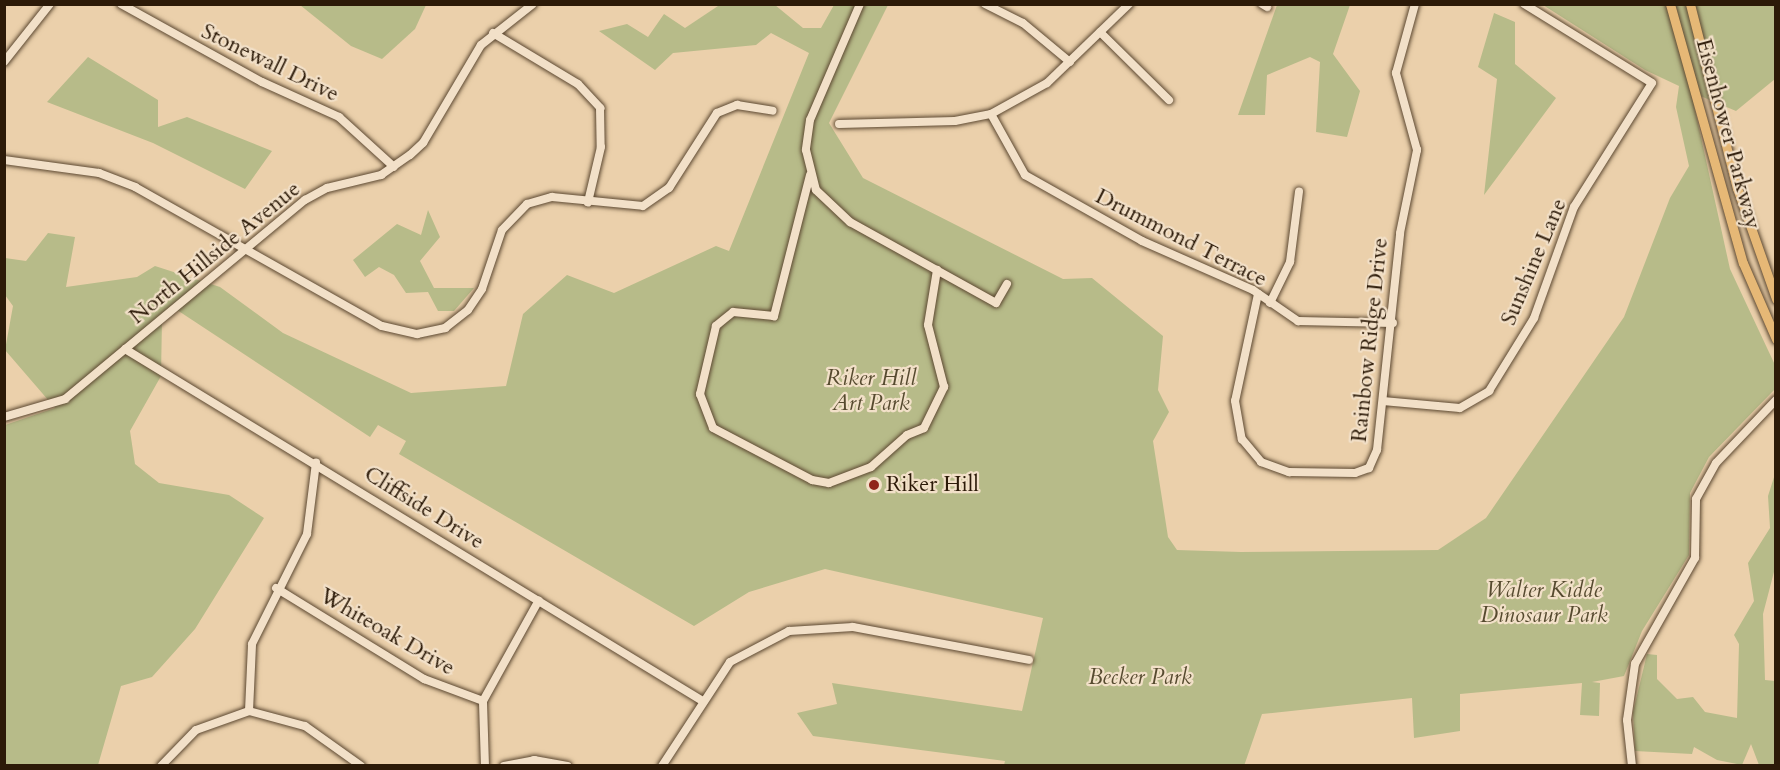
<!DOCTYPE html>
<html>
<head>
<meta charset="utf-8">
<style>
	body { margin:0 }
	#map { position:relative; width:1780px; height:770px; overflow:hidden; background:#ebd0ab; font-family:Cardo,serif }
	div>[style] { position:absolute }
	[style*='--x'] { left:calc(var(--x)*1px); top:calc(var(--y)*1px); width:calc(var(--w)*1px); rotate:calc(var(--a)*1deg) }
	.green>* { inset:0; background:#b7bb89 }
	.roads { filter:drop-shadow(0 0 2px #5c4831) drop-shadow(0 0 2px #5c4831) }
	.minor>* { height:8px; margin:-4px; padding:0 4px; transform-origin:4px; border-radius:4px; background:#f2e0c8 }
	.major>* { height:9px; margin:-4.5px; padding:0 4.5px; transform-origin:4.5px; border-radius:4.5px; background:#e6b876 }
	.dots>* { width:16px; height:16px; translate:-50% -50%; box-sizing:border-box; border:3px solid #f2e0c8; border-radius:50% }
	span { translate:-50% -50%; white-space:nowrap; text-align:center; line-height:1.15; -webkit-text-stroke:4.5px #f2e0c8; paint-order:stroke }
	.street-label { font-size:22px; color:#2c1a08 }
	.park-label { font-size:22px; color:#564a2f; font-style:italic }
	.poi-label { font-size:22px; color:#2c1a08 }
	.left { translate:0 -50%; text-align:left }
	.frame { position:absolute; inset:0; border:6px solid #2c1a08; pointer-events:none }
</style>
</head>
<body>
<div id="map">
	<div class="green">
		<div style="clip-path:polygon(721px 4px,775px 5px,803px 28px,821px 28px,834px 5px,888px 5px,829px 123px,863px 178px,1063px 279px,1092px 278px,1163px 336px,1158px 390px,1169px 412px,1153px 441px,1168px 537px,1177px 550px,1241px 552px,1438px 550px,1486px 518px,1624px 317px,1670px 198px,1689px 166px,1676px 107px,1679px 86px,1645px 70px,1543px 5px,1775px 5px,1775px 79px,1736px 111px,1691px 92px,1730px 269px,1775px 365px,1775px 389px,1709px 457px,1690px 493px,1689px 555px,1642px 631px,1624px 676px,1592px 682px,1600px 683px,1599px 716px,1580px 715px,1582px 683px,1460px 694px,1460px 731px,1414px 738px,1412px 698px,1262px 714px,1244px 766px,1004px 765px,1005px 761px,813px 736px,797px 713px,837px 704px,832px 683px,1022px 711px,1043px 618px,825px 569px,749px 592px,694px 626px,399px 454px,406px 441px,378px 425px,370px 437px,174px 308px,162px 319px,161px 376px,130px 431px,135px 464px,159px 483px,229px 495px,264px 518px,195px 629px,152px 677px,121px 686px,98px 765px,5px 765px,5px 425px,55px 408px,5px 350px,13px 306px,5px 295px,5px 258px,26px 261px,48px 233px,75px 237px,66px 287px,137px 277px,155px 266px,220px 287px,283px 333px,411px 393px,506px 386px,523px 314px,567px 275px,614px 293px,716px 246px,729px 251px,809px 53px,771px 33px,756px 45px,673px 53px,655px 70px,599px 31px,627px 24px,648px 37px,664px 14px,685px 28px)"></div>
		<div style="clip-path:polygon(300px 5px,426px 5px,415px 29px,382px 59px,351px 46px)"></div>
		<div style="clip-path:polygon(1277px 5px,1350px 5px,1333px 54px,1360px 91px,1347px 137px,1316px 132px,1320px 62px,1310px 57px,1267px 75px,1265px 115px,1238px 115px)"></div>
		<div style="clip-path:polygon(1494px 13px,1515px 22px,1515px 64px,1556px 98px,1484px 195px,1497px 79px,1478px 67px)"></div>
		<div style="clip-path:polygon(88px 57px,158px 100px,158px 127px,187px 117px,272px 151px,245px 189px,153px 143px,47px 102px)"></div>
		<div style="clip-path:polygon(428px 210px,440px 237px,420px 261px,434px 288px,474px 288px,454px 311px,438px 311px,428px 292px,406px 293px,394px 275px,379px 267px,365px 277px,353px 260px,397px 224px,421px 235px)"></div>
		<div style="clip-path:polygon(1775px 474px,1775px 568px,1763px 614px,1765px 680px,1775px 681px,1775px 765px,1759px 765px,1751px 744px,1742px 765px,1717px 760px,1694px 747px,1692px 754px,1635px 751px,1633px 712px,1647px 654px,1657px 655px,1657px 679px,1677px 699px,1693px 697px,1705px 712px,1737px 718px,1739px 644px,1734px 635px,1754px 601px,1748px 563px,1770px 528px,1768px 496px)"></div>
	</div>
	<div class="roads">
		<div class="minor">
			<div style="--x:121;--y:4;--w:161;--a:29"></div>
			<div style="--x:262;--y:82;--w:85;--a:24.4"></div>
			<div style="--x:339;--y:117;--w:74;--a:42.3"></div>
			<div style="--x:860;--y:4;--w:126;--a:113.3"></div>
			<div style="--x:810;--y:120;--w:30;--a:98"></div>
			<div style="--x:806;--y:150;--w:41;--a:76"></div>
			<div style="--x:816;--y:190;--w:47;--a:43.3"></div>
			<div style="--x:850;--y:222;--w:167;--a:29"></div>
			<div style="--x:996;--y:303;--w:22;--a:-60"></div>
			<div style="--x:985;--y:4;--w:42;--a:26.6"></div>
			<div style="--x:1023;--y:23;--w:61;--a:39.7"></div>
			<div style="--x:1262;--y:4;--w:6;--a:31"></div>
			<div style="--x:1100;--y:32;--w:97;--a:44.6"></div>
			<div style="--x:493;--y:33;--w:99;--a:31"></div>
			<div style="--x:578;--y:84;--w:33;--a:47"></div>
			<div style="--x:600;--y:108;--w:39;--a:89"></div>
			<div style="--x:601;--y:147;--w:57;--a:103.3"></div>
			<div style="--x:4;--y:62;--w:74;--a:-51.6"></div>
			<div style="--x:991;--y:114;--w:70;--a:60.9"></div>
			<div style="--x:1025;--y:175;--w:134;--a:29.4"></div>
			<div style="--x:1142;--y:241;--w:121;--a:23.8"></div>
			<div style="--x:1253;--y:290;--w:55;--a:34.6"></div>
			<div style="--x:1298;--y:321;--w:95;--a:1.2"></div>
			<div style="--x:839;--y:124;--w:116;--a:-1.5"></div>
			<div style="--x:955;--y:121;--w:37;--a:-11"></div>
			<div style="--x:991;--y:114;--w:64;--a:-29"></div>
			<div style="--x:1047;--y:83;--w:114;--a:-43.9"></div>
			<div style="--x:4;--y:160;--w:96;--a:7.8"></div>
			<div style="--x:99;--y:173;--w:39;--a:21"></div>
			<div style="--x:135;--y:187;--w:283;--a:29.4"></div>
			<div style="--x:382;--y:326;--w:36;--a:13"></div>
			<div style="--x:417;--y:334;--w:29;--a:-12"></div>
			<div style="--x:445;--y:328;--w:29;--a:-38"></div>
			<div style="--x:468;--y:310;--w:25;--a:-56"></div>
			<div style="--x:482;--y:289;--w:62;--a:-71.3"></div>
			<div style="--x:502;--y:230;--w:36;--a:-46"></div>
			<div style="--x:527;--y:204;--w:26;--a:-16"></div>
			<div style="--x:552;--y:197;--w:91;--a:5.6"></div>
			<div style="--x:643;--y:206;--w:32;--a:-35"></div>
			<div style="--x:669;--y:188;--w:89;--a:-57.4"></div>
			<div style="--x:717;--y:113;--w:22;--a:-22"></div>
			<div style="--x:737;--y:105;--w:36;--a:9"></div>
			<div style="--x:810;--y:175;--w:146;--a:104.3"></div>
			<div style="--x:774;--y:316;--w:41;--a:-174.4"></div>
			<div style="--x:733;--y:312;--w:22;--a:141"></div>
			<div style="--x:716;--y:326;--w:70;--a:103.2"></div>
			<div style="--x:700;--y:394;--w:36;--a:69"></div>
			<div style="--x:713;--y:428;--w:112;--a:27.7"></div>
			<div style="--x:812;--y:480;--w:17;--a:10"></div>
			<div style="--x:829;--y:483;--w:45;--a:-20.9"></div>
			<div style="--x:871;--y:467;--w:48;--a:-41.6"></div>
			<div style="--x:907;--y:435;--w:18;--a:-22"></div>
			<div style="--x:924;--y:428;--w:46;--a:-64"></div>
			<div style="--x:944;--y:387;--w:64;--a:-104.5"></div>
			<div style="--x:928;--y:325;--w:56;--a:-80.7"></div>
			<div style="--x:1258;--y:294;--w:109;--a:102.1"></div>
			<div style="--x:1235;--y:401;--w:39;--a:80"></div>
			<div style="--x:1242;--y:439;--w:30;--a:50"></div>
			<div style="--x:1261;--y:462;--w:30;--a:20"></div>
			<div style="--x:1289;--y:472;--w:66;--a:0.9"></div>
			<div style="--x:1355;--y:473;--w:15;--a:-20"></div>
			<div style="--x:1369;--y:468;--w:20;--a:-66"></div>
			<div style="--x:1377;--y:450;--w:218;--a:-83.9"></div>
			<div style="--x:1400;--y:233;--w:85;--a:-78.4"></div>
			<div style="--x:1417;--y:150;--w:80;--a:-105.3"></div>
			<div style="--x:1396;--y:73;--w:72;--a:-74.6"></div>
			<div style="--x:1270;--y:303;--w:46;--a:-64"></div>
			<div style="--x:1290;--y:262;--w:71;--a:-82.7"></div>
			<div style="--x:125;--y:349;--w:675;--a:31.36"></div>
			<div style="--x:1383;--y:401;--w:77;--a:5.2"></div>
			<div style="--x:1460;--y:408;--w:34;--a:-30"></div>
			<div style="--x:1489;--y:391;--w:86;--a:-58.3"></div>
			<div style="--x:1534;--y:318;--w:118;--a:-70.2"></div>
			<div style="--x:1574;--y:207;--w:146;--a:-57.8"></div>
			<div style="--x:1652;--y:83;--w:150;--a:-148.3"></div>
			<div style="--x:4;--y:417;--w:64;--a:-16.4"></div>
			<div style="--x:65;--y:399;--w:312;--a:-39.7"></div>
			<div style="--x:305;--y:200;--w:25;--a:-29"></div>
			<div style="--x:327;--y:188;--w:56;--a:-13.5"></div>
			<div style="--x:381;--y:175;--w:35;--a:-35"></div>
			<div style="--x:410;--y:155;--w:18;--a:-43"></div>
			<div style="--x:423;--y:143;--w:114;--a:-59.4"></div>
			<div style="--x:481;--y:45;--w:66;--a:-38.3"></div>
			<div style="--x:276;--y:588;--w:174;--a:31.6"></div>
			<div style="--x:424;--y:679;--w:63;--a:20.4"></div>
			<div style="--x:249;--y:711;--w:67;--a:-87.4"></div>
			<div style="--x:252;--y:644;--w:123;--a:-63.4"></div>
			<div style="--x:307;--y:534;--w:72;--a:-82.8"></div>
			<div style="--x:161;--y:766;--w:50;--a:-45.8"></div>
			<div style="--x:196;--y:730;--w:56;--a:-19.7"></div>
			<div style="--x:249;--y:711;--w:58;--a:15"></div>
			<div style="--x:305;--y:726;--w:69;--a:35.5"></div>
			<div style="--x:485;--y:766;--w:65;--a:-91.8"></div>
			<div style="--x:483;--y:701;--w:115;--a:-61"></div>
			<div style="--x:504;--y:766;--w:31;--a:-11"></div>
			<div style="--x:534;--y:760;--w:34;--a:10"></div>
			<div style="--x:662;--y:766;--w:124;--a:-56.8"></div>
			<div style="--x:730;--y:662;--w:67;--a:-27.7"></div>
			<div style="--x:789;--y:631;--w:64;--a:-3.6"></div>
			<div style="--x:853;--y:627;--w:179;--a:10.6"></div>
			<div style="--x:1632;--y:766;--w:46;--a:-96.2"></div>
			<div style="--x:1627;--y:720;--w:57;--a:-81.9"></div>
			<div style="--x:1635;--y:664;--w:122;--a:-60.5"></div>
			<div style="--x:1695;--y:558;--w:59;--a:-89"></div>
			<div style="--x:1696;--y:499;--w:41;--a:-60.9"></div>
			<div style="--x:1716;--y:463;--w:87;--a:-46.4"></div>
		</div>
		<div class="major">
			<div style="--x:1670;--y:4;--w:269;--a:74.3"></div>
			<div style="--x:1743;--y:263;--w:83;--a:66.5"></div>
			<div style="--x:1690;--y:4;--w:190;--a:75.7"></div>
			<div style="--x:1737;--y:188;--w:118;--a:70.6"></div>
		</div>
	</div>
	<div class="dots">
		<div style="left:874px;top:485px;background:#8f2418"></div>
	</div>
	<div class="street-label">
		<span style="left:270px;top:63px;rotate:26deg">Stonewall Drive</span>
		<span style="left:1728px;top:134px;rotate:75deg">Eisenhower Parkway</span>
		<span style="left:1181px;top:238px;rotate:27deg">Drummond Terrace</span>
		<span style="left:215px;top:253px;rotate:-39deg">North Hillside Avenue</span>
		<span style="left:1534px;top:262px;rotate:-67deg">Sunshine Lane</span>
		<span style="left:1370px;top:340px;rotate:-84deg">Rainbow Ridge Drive</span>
		<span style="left:424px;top:508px;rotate:32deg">Cliffside Drive</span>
		<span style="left:387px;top:632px;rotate:30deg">Whiteoak Drive</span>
	</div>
	<div class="park-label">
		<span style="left:871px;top:391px">Riker Hill<br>Art Park</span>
		<span style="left:1544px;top:603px">Walter Kidde<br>Dinosaur Park</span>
		<span style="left:1140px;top:678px">Becker Park</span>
	</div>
	<div class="poi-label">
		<span class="left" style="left:886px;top:485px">Riker Hill</span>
	</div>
	<div class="frame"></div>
</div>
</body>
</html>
